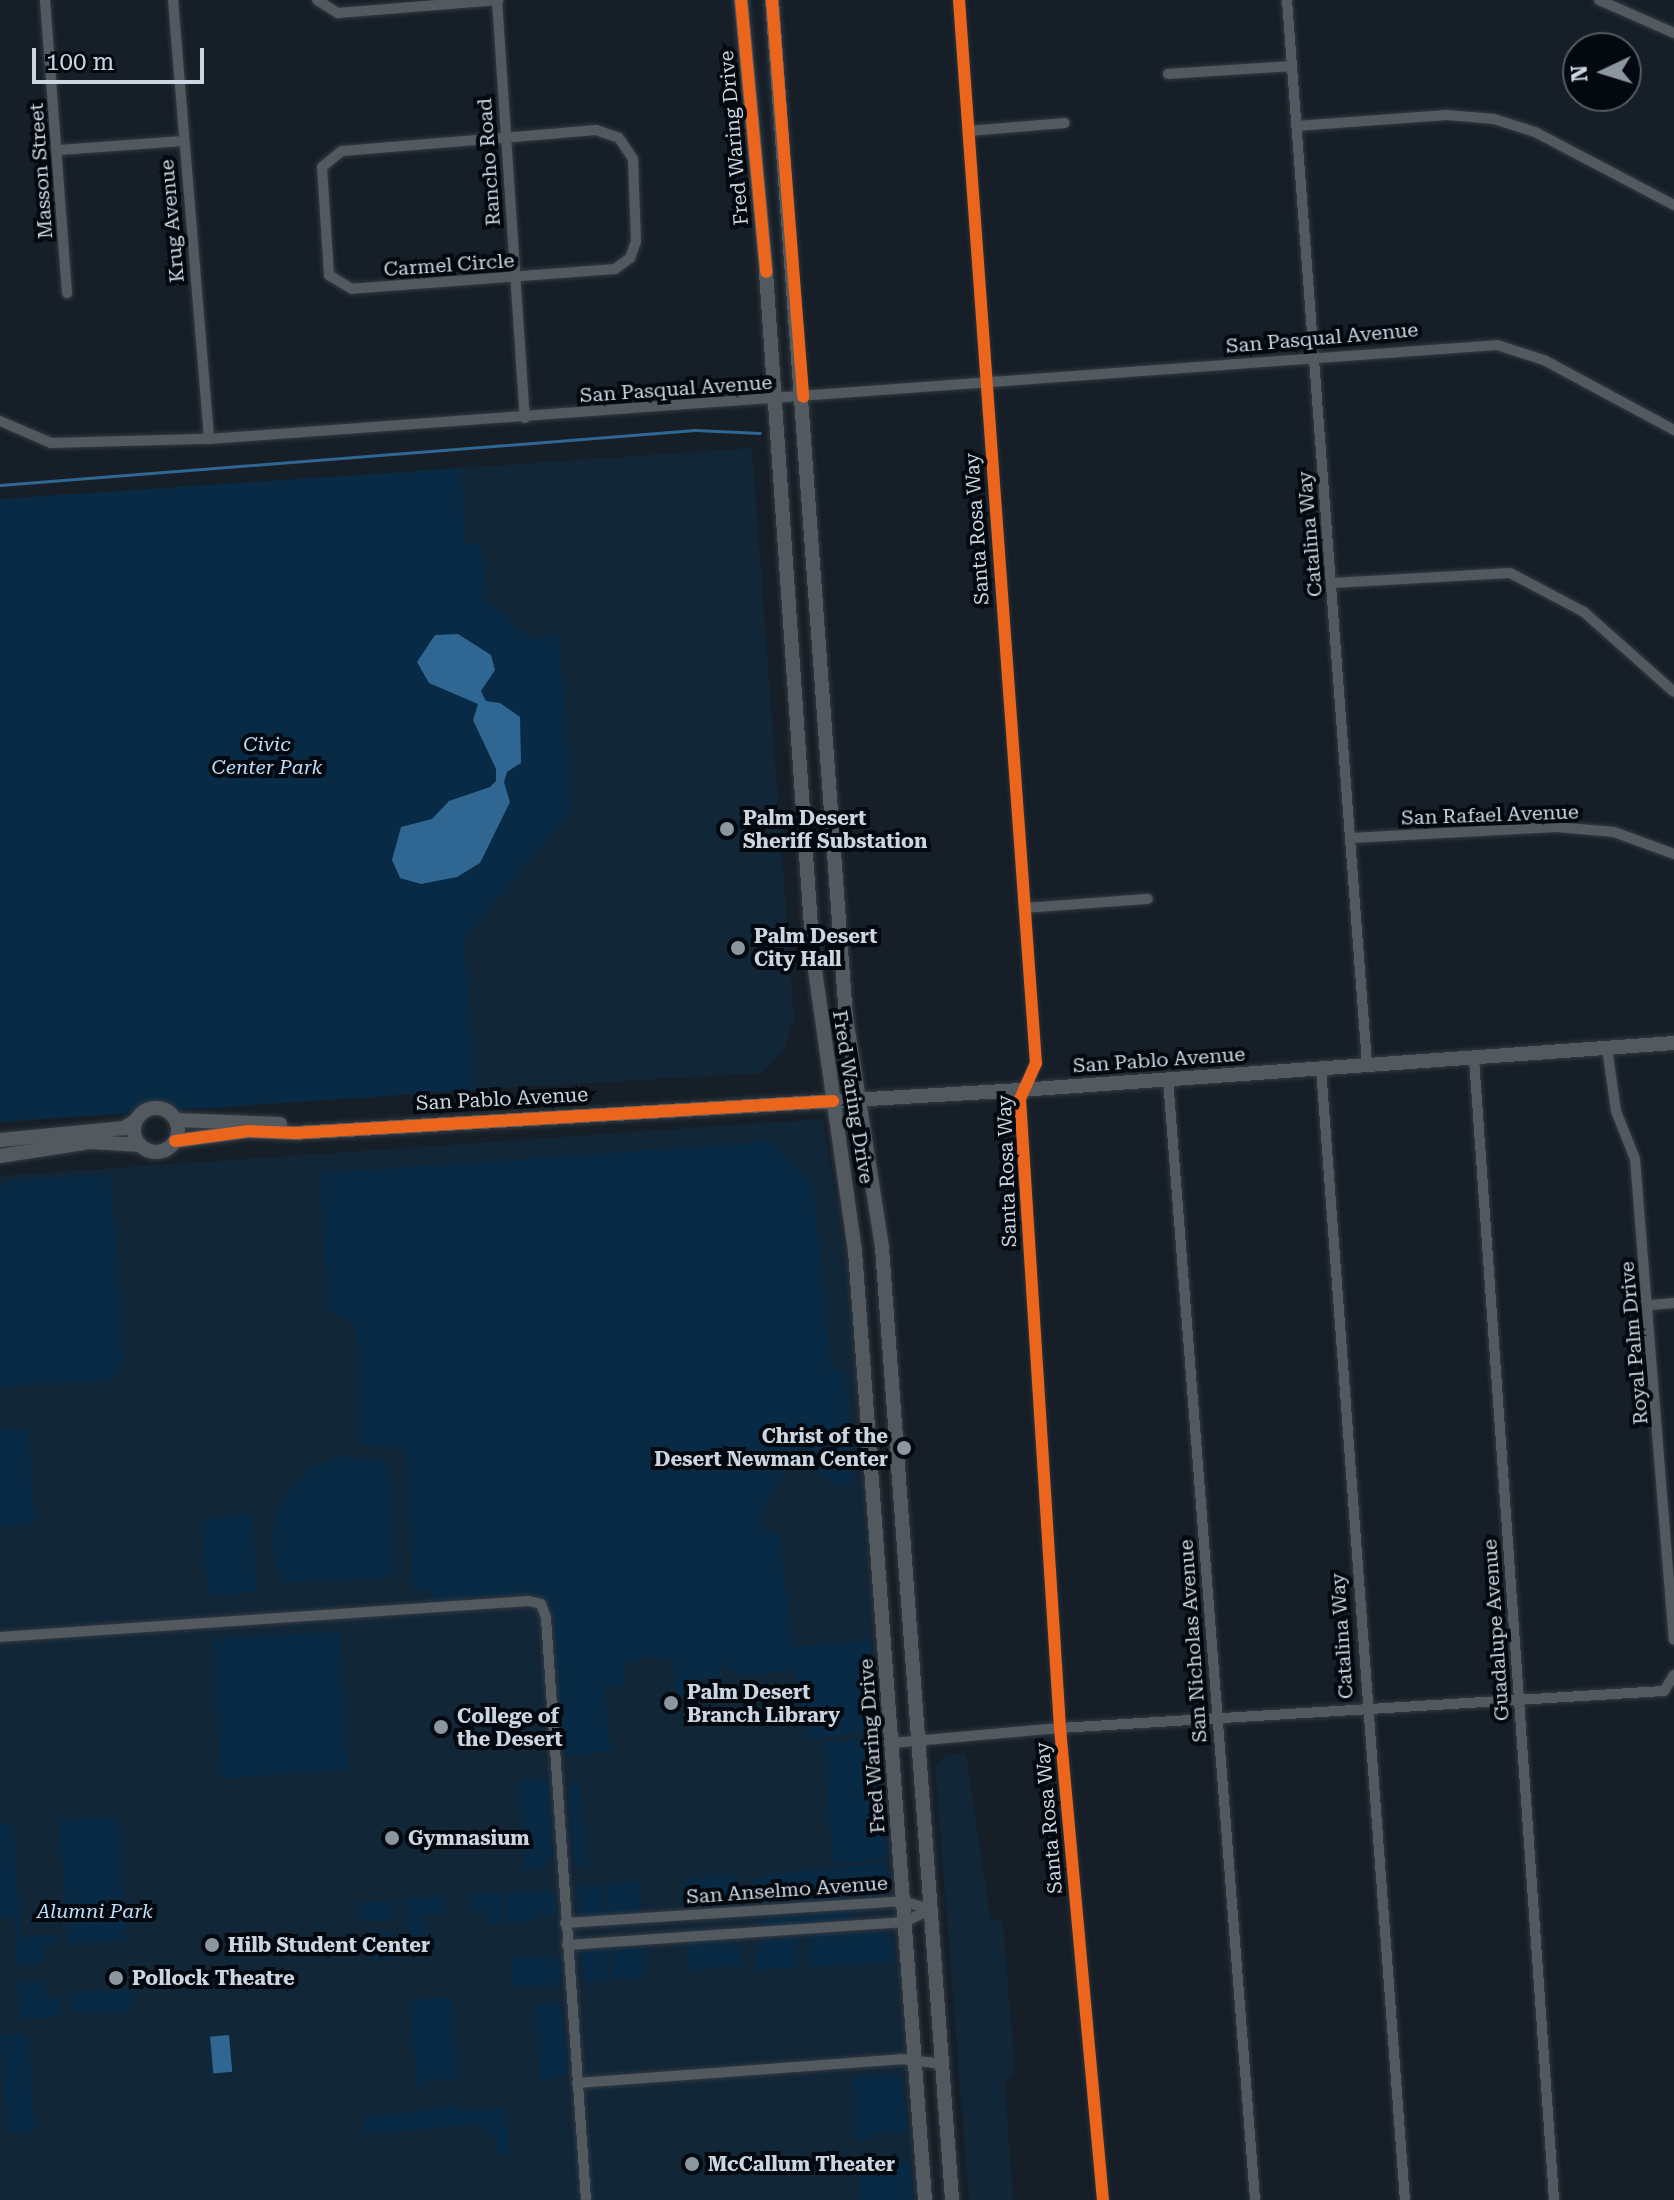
<!DOCTYPE html>
<html>
<head>
<meta charset="utf-8">
<style>
	body { margin:0 }
	#map { position:relative; width:1674px; height:2200px; overflow:hidden; background:#161f27; font-family:"Roboto Serif",serif }
	div>[style] { position:absolute }
	[style*='--x'] { left:calc(var(--x)*1px); top:calc(var(--y)*1px); width:calc(var(--w)*1px); rotate:calc(var(--a)*1deg) }
	.built>* { inset:0; background:#112637 }
	.green>* { inset:0; background:#082a44; transform-origin:0 0 }
	.round { border-radius:50% }
	.water>* { inset:0; background:#306792; transform-origin:0 0 }
	.stream>* { height:3px; margin:-1.5px; padding:0 1.5px; transform-origin:1.5px; border-radius:1.5px; background:#306792 }
	.roads { filter:drop-shadow(0 0 2px #343a42) drop-shadow(0 0 2px #343a42) }
	.street>* { height:10px; margin:-5px; padding:0 5px; transform-origin:5px; border-radius:5px; background:#52595f }
	.secondary>* { height:14px; margin:-7px; padding:0 7px; transform-origin:7px; border-radius:7px; background:#52595f }
	.secondary>.ring { margin:-7px; padding:0; box-sizing:content-box; background:none; border:14px solid #52595f; border-radius:50% }
	.cycleway>* { height:12px; margin:-6px; padding:0 6px; transform-origin:6px; border-radius:6px; background:#eb651d }
	.dots>* { width:22px; height:22px; translate:-50% -50%; box-sizing:border-box; border:4px solid #03090f; border-radius:50% }
	span { translate:-50% -50%; white-space:nowrap; text-align:center; line-height:1.15; -webkit-text-stroke:8px #03090f; paint-order:stroke }
	.street-label { font-size:20px; color:#ccd6e0 }
	.park-label { font-size:20px; color:#beddf9; font-style:italic }
	.poi-label { font-size:20px; color:#ccd6e0; font-weight:700 }
	.left { translate:0 -50%; text-align:left }
	.right { translate:-100% -50%; text-align:right }
	.north { position:absolute; left:1562px; top:32px; width:80px; height:80px; box-sizing:border-box; background:#03090f; border:2px solid #535b63; border-radius:50%; rotate:266deg; font-size:22px; font-weight:700; line-height:32px; text-align:center; color:#ccd6e0 }
	.north::after { content:''; display:block; margin:auto; width:28px; height:36px; background:#8c969f; clip-path:polygon(50% 0,100% 100%,50% 72%,0 100%) }
	.scale { position:absolute; left:32px; top:48px; width:172px; height:36px; box-sizing:border-box; border:4px solid #ccd6e0; border-top:0; padding-left:10px; font-size:24px; line-height:28px; white-space:nowrap; color:#ccd6e0; -webkit-text-stroke:6px #03090f; paint-order:stroke }
</style>
</head>
<body>
<div id="map">
	<div class="built">
		<div style="clip-path:polygon(752px 448px,794px 1020px,782px 1053px,761px 1073px,475px 1090px,464px 938px,572px 811px,558px 635px,529px 637px,485px 600px,481px 544px,466px 545px,461px 468px)"></div>
		<div style="clip-path:polygon(823px 1119px,846px 1255px,916px 2200px,0 2200px,0 1176px)"></div>
		<div style="clip-path:polygon(966px 1753px,990px 1917px,1003px 1922px,1015px 2072px,1005px 2082px,1013px 2200px,969px 2200px,935px 1768px,945px 1755px)"></div>
	</div>
	<div class="green">
		<div style="clip-path:polygon(461px 468px,466px 544px,481px 544px,486px 600px,529px 637px,559px 635px,572px 811px,464px 938px,475px 1090px,0 1122px,0 499px)"></div>
		<div style="clip-path:polygon(769px 1142px,813px 1184px,831px 1370px,845px 1371px,853px 1483px,836px 1484px,813px 1471px,822px 1455px,801px 1443px,757px 1523px,780px 1537px,792px 1647px,870px 1641px,877px 1731px,809px 1739px,808px 1711px,799px 1712px,796px 1671px,740px 1675px,720px 1661px,723px 1677px,703px 1679px,704px 1698px,676px 1700px,673px 1660px,640px 1656px,640px 1662px,624px 1663px,625px 1685px,604px 1687px,611px 1752px,564px 1754px,553px 1611px,545px 1598px,532px 1594px,434px 1601px,431px 1590px,414px 1591px,404px 1450px,361px 1444px,356px 1326px,327px 1310px,320px 1173px)"></div>
		<div style="clip-path:polygon(111px 1174px,124px 1362px,111px 1381px,0 1386px,0 1187px,10px 1180px)"></div>
		<div style="clip-path:polygon(28px 1428px,35px 1524px,0 1527px,0 1430px)"></div>
		<div style="clip-path:polygon(341px 1456px,390px 1462px,395px 1569px,388px 1577px,281px 1583px,272px 1548px,275px 1517px,288px 1491px,311px 1468px)"></div>
		<div style="left:252px;top:1515px;width:77px;height:50px;rotate:86deg"></div>
		<div style="left:339px;top:1631px;width:139px;height:127px;rotate:86deg"></div>
		<div style="left:878px;top:1738px;width:122px;height:54px;rotate:86deg"></div>
		<div style="clip-path:polygon(519px 1778px,541px 1778px,549px 1788px,553px 1858px,540px 1869px,525px 1870px)"></div>
		<div style="clip-path:polygon(579px 1781px,587px 1867px,584px 1867px,575px 1863px,569px 1785px)"></div>
		<div style="left:118px;top:1816px;width:125px;height:59px;rotate:86deg"></div>
		<div style="clip-path:polygon(0 1824px,13px 1824px,21px 1937px,56px 1934px,56px 1944px,43px 1946px,44px 1963px,16px 1966px,14px 1918px,0 1919px)"></div>
		<div style="clip-path:polygon(887px 1863px,888px 1882px,877px 1896px,765px 1905px,753px 1893px,753px 1880px,762px 1875px)"></div>
		<div style="clip-path:polygon(726px 1875px,735px 1878px,731px 1905px,684px 1910px,685px 1878px)"></div>
		<div style="left:639px;top:1881px;width:32px;height:35px;rotate:85deg"></div>
		<div style="left:601px;top:1885px;width:30px;height:24px;rotate:86deg"></div>
		<div style="clip-path:polygon(548px 1890px,555px 1899px,557px 1910px,551px 1916px,536px 1913px,536px 1920px,507px 1922px,505px 1892px)"></div>
		<div style="clip-path:polygon(501px 1892px,503px 1923px,488px 1924px,487px 1910px,471px 1911px,471px 1894px)"></div>
		<div style="clip-path:polygon(445px 1896px,446px 1913px,424px 1915px,425px 1935px,411px 1936px,403px 1899px)"></div>
		<div style="left:393px;top:1901px;width:19px;height:35px;rotate:87deg"></div>
		<div style="clip-path:polygon(852px 1910px,851px 1920px,765px 1927px,756px 1920px)"></div>
		<div style="clip-path:polygon(882px 1930px,893px 1942px,894px 1961px,808px 1967px,810px 1935px)"></div>
		<div class="round" style="left:367px;top:1931px;width:30px;height:30px"></div>
		<div style="clip-path:polygon(797px 1936px,797px 1967px,755px 1970px,758px 1941px)"></div>
		<div style="clip-path:polygon(732px 1941px,739px 1947px,741px 1966px,689px 1970px,687px 1944px)"></div>
		<div style="left:644px;top:1946px;width:31px;height:35px;rotate:84deg"></div>
		<div style="clip-path:polygon(606px 1949px,608px 1980px,585px 1982px,581px 1953px)"></div>
		<div style="clip-path:polygon(553px 1956px,560px 1961px,561px 1980px,555px 1986px,511px 1987px,511px 1959px)"></div>
		<div style="clip-path:polygon(45px 1980px,46px 1997px,59px 1997px,63px 2016px,20px 2020px,17px 1981px)"></div>
		<div style="left:131px;top:1991px;width:21px;height:60px;rotate:90deg"></div>
		<div style="clip-path:polygon(452px 1997px,457px 2078px,423px 2081px,423px 2090px,417px 2090px,410px 2000px)"></div>
		<div style="clip-path:polygon(560px 2003px,569px 2073px,541px 2081px,535px 2005px)"></div>
		<div style="left:28px;top:2033px;width:98px;height:28px;rotate:86deg"></div>
		<div style="clip-path:polygon(901px 2075px,907px 2131px,871px 2134px,871px 2140px,857px 2142px,852px 2081px,859px 2077px)"></div>
		<div style="clip-path:polygon(459px 2105px,460px 2110px,505px 2108px,510px 2156px,497px 2152px,495px 2135px,484px 2135px,484px 2127px,472px 2125px,364px 2134px,363px 2117px)"></div>
		<div style="clip-path:polygon(858px 2160px,873px 2160px,874px 2165px,910px 2163px,912px 2200px,861px 2200px)"></div>
	</div>
	<div class="water">
		<div style="clip-path:polygon(458px 634px,491px 655px,495px 670px,481px 691px,486px 701px,500px 703px,520px 717px,521px 763px,507px 772px,504px 782px,510px 802px,480px 863px,457px 877px,421px 884px,400px 878px,392px 860px,401px 827px,432px 819px,449px 801px,490px 787px,496px 781px,496px 769px,473px 720px,478px 704px,429px 683px,417px 662px,435px 635px)"></div>
		<div style="left:229px;top:2035px;width:37px;height:19px;rotate:85deg"></div>
	</div>
	<div class="stream">
		<div style="--x:0;--y:485;--w:697;--a:-4.52"></div>
		<div style="--x:695;--y:430;--w:65;--a:2.6"></div>
	</div>
	<div class="roads">
		<div class="street">
			<div style="--x:45;--y:0;--w:294;--a:85.7"></div>
			<div style="--x:173;--y:0;--w:440;--a:85.3"></div>
			<div style="--x:317;--y:0;--w:25;--a:32"></div>
			<div style="--x:338;--y:13;--w:161;--a:-4.6"></div>
			<div style="--x:497;--y:0;--w:419;--a:86.2"></div>
			<div style="--x:959;--y:0;--w:1066;--a:85.86"></div>
			<div style="--x:1036;--y:1063;--w:39;--a:114"></div>
			<div style="--x:1020;--y:1099;--w:630;--a:86.36"></div>
			<div style="--x:1060;--y:1728;--w:474;--a:84.8"></div>
			<div style="--x:1287;--y:0;--w:1068;--a:85.7"></div>
			<div style="--x:1599;--y:0;--w:82;--a:23.7"></div>
			<div style="--x:1168;--y:74;--w:124;--a:-3.7"></div>
			<div style="--x:1296;--y:126;--w:151;--a:-4.2"></div>
			<div style="--x:1447;--y:115;--w:47;--a:4.9"></div>
			<div style="--x:1494;--y:119;--w:43;--a:17.6"></div>
			<div style="--x:1535;--y:132;--w:157;--a:27.7"></div>
			<div style="--x:596;--y:130;--w:24;--a:19"></div>
			<div style="--x:619;--y:138;--w:25;--a:56"></div>
			<div style="--x:633;--y:159;--w:82;--a:87.9"></div>
			<div style="--x:636;--y:241;--w:18;--a:109"></div>
			<div style="--x:630;--y:258;--w:19;--a:144"></div>
			<div style="--x:615;--y:269;--w:264;--a:175.7"></div>
			<div style="--x:352;--y:289;--w:27;--a:-149"></div>
			<div style="--x:329;--y:275;--w:108;--a:-93.7"></div>
			<div style="--x:322;--y:167;--w:26;--a:-39"></div>
			<div style="--x:342;--y:151;--w:255;--a:-4.7"></div>
			<div style="--x:968;--y:131;--w:97;--a:-4.7"></div>
			<div style="--x:59;--y:150;--w:124;--a:-4.2"></div>
			<div style="--x:0;--y:421;--w:56;--a:23.3"></div>
			<div style="--x:51;--y:443;--w:158;--a:-1.5"></div>
			<div style="--x:209;--y:439;--w:1291;--a:-4.17"></div>
			<div style="--x:1497;--y:345;--w:49;--a:17.7"></div>
			<div style="--x:1544;--y:360;--w:148;--a:28.3"></div>
			<div style="--x:1332;--y:583;--w:178;--a:-3.2"></div>
			<div style="--x:1510;--y:573;--w:84;--a:27.8"></div>
			<div style="--x:1584;--y:612;--w:120;--a:41.6"></div>
			<div style="--x:1351;--y:838;--w:205;--a:-3.1"></div>
			<div style="--x:1556;--y:827;--w:58;--a:4.9"></div>
			<div style="--x:1614;--y:832;--w:64;--a:20.1"></div>
			<div style="--x:1024;--y:908;--w:124;--a:-4.2"></div>
			<div style="--x:1607;--y:1048;--w:64;--a:81.9"></div>
			<div style="--x:1616;--y:1111;--w:52;--a:68.4"></div>
			<div style="--x:1635;--y:1159;--w:482;--a:85.4"></div>
			<div style="--x:1474;--y:1058;--w:1145;--a:85.99"></div>
			<div style="--x:1321;--y:1068;--w:1135;--a:85.76"></div>
			<div style="--x:1168;--y:1079;--w:1124;--a:85.56"></div>
			<div style="--x:1651;--y:1305;--w:23;--a:-5"></div>
			<div style="--x:0;--y:1637;--w:530;--a:-3.89"></div>
			<div style="--x:529;--y:1601;--w:12;--a:14"></div>
			<div style="--x:541;--y:1604;--w:15;--a:70"></div>
			<div style="--x:546;--y:1618;--w:583;--a:86.07"></div>
			<div style="--x:891;--y:1743;--w:170;--a:-5.1"></div>
			<div style="--x:1060;--y:1728;--w:605;--a:-3.51"></div>
			<div style="--x:1664;--y:1691;--w:19;--a:-58"></div>
			<div style="--x:565;--y:1923;--w:339;--a:-3.7"></div>
			<div style="--x:903;--y:1901;--w:28;--a:17"></div>
			<div style="--x:567;--y:1945;--w:339;--a:-3.9"></div>
			<div style="--x:905;--y:1922;--w:28;--a:-27"></div>
			<div style="--x:577;--y:2083;--w:325;--a:-4.2"></div>
			<div style="--x:901;--y:2059;--w:42;--a:6.8"></div>
		</div>
		<div class="secondary">
			<div style="--x:741;--y:0;--w:273;--a:84.7"></div>
			<div style="--x:766;--y:272;--w:686;--a:86.07"></div>
			<div style="--x:813;--y:956;--w:298;--a:81.9"></div>
			<div style="--x:855;--y:1251;--w:952;--a:85.78"></div>
			<div style="--x:772;--y:0;--w:1020;--a:85.84"></div>
			<div style="--x:846;--y:1017;--w:234;--a:81.1"></div>
			<div style="--x:882;--y:1248;--w:955;--a:85.79"></div>
			<div class="ring" style="left:134px;top:1108px;width:30px;height:30px"></div>
			<div style="--x:176;--y:1120;--w:104;--a:2.2"></div>
			<div style="--x:0;--y:1140;--w:125;--a:-5.5"></div>
			<div style="--x:124;--y:1128;--w:13;--a:-32"></div>
			<div style="--x:175;--y:1141;--w:74;--a:-7.8"></div>
			<div style="--x:248;--y:1131;--w:47;--a:2.4"></div>
			<div style="--x:295;--y:1133;--w:726;--a:-3.39"></div>
			<div style="--x:1020;--y:1090;--w:656;--a:-4.11"></div>
			<div style="--x:0;--y:1156;--w:91;--a:-8.8"></div>
			<div style="--x:90;--y:1142;--w:50;--a:3.4"></div>
		</div>
	</div>
	<div class="cycleway">
		<div style="--x:741;--y:0;--w:273;--a:84.7"></div>
		<div style="--x:772;--y:0;--w:398;--a:85.5"></div>
		<div style="--x:959;--y:0;--w:1066;--a:85.86"></div>
		<div style="--x:1036;--y:1063;--w:39;--a:114"></div>
		<div style="--x:1020;--y:1099;--w:630;--a:86.36"></div>
		<div style="--x:1060;--y:1728;--w:474;--a:84.8"></div>
		<div style="--x:175;--y:1141;--w:74;--a:-7.8"></div>
		<div style="--x:248;--y:1131;--w:47;--a:2.4"></div>
		<div style="--x:295;--y:1133;--w:539;--a:-3.4"></div>
	</div>
	<div class="dots">
		<div style="left:727px;top:829px;background:#8c969f"></div>
		<div style="left:738px;top:948px;background:#8c969f"></div>
		<div style="left:904px;top:1448px;background:#8c969f"></div>
		<div style="left:671px;top:1703px;background:#8c969f"></div>
		<div style="left:441px;top:1727px;background:#8c969f"></div>
		<div style="left:392px;top:1838px;background:#8c969f"></div>
		<div style="left:212px;top:1945px;background:#8c969f"></div>
		<div style="left:116px;top:1978px;background:#8c969f"></div>
		<div style="left:692px;top:2164px;background:#8c969f"></div>
	</div>
	<div class="street-label">
		<span style="left:734px;top:138px;rotate:-95deg">Fred Waring Drive</span>
		<span style="left:489px;top:162px;rotate:-94deg">Rancho Road</span>
		<span style="left:41px;top:171px;rotate:-94deg">Masson Street</span>
		<span style="left:172px;top:221px;rotate:-95deg">Krug Avenue</span>
		<span style="left:449px;top:265px;rotate:-4deg">Carmel Circle</span>
		<span style="left:1322px;top:338px;rotate:-5deg">San Pasqual Avenue</span>
		<span style="left:676px;top:389px;rotate:-4deg">San Pasqual Avenue</span>
		<span style="left:977px;top:529px;rotate:-94deg">Santa Rosa Way</span>
		<span style="left:1310px;top:534px;rotate:-95deg">Catalina Way</span>
		<span style="left:1490px;top:815px;rotate:-2deg">San Rafael Avenue</span>
		<span style="left:1159px;top:1060px;rotate:-4deg">San Pablo Avenue</span>
		<span style="left:853px;top:1097px;rotate:81deg">Fred Waring Drive</span>
		<span style="left:502px;top:1099px;rotate:-3deg">San Pablo Avenue</span>
		<span style="left:1007px;top:1171px;rotate:-92deg">Santa Rosa Way</span>
		<span style="left:1634px;top:1343px;rotate:-95deg">Royal Palm Drive</span>
		<span style="left:1496px;top:1630px;rotate:-94deg">Guadalupe Avenue</span>
		<span style="left:1342px;top:1636px;rotate:-94deg">Catalina Way</span>
		<span style="left:1193px;top:1641px;rotate:-94deg">San Nicholas Avenue</span>
		<span style="left:872px;top:1746px;rotate:-94deg">Fred Waring Drive</span>
		<span style="left:1049px;top:1818px;rotate:-95deg">Santa Rosa Way</span>
		<span style="left:787px;top:1890px;rotate:-4deg">San Anselmo Avenue</span>
	</div>
	<div class="park-label">
		<span style="left:267px;top:756px">Civic<br>Center Park</span>
		<span style="left:95px;top:1911px">Alumni Park</span>
	</div>
	<div class="poi-label">
		<span class="left" style="left:743px;top:830px">Palm Desert<br>Sheriff Substation</span>
		<span class="left" style="left:754px;top:948px">Palm Desert<br>City Hall</span>
		<span class="right" style="left:888px;top:1448px">Christ of the<br>Desert Newman Center</span>
		<span class="left" style="left:687px;top:1704px">Palm Desert<br>Branch Library</span>
		<span class="left" style="left:457px;top:1728px">College of<br>the Desert</span>
		<span class="left" style="left:408px;top:1838px">Gymnasium</span>
		<span class="left" style="left:228px;top:1945px">Hilb Student Center</span>
		<span class="left" style="left:132px;top:1978px">Pollock Theatre</span>
		<span class="left" style="left:708px;top:2164px">McCallum Theater</span>
	</div>
	<div class="north">N</div>
	<div class="scale">100 m</div>
</div>
</body>
</html>
